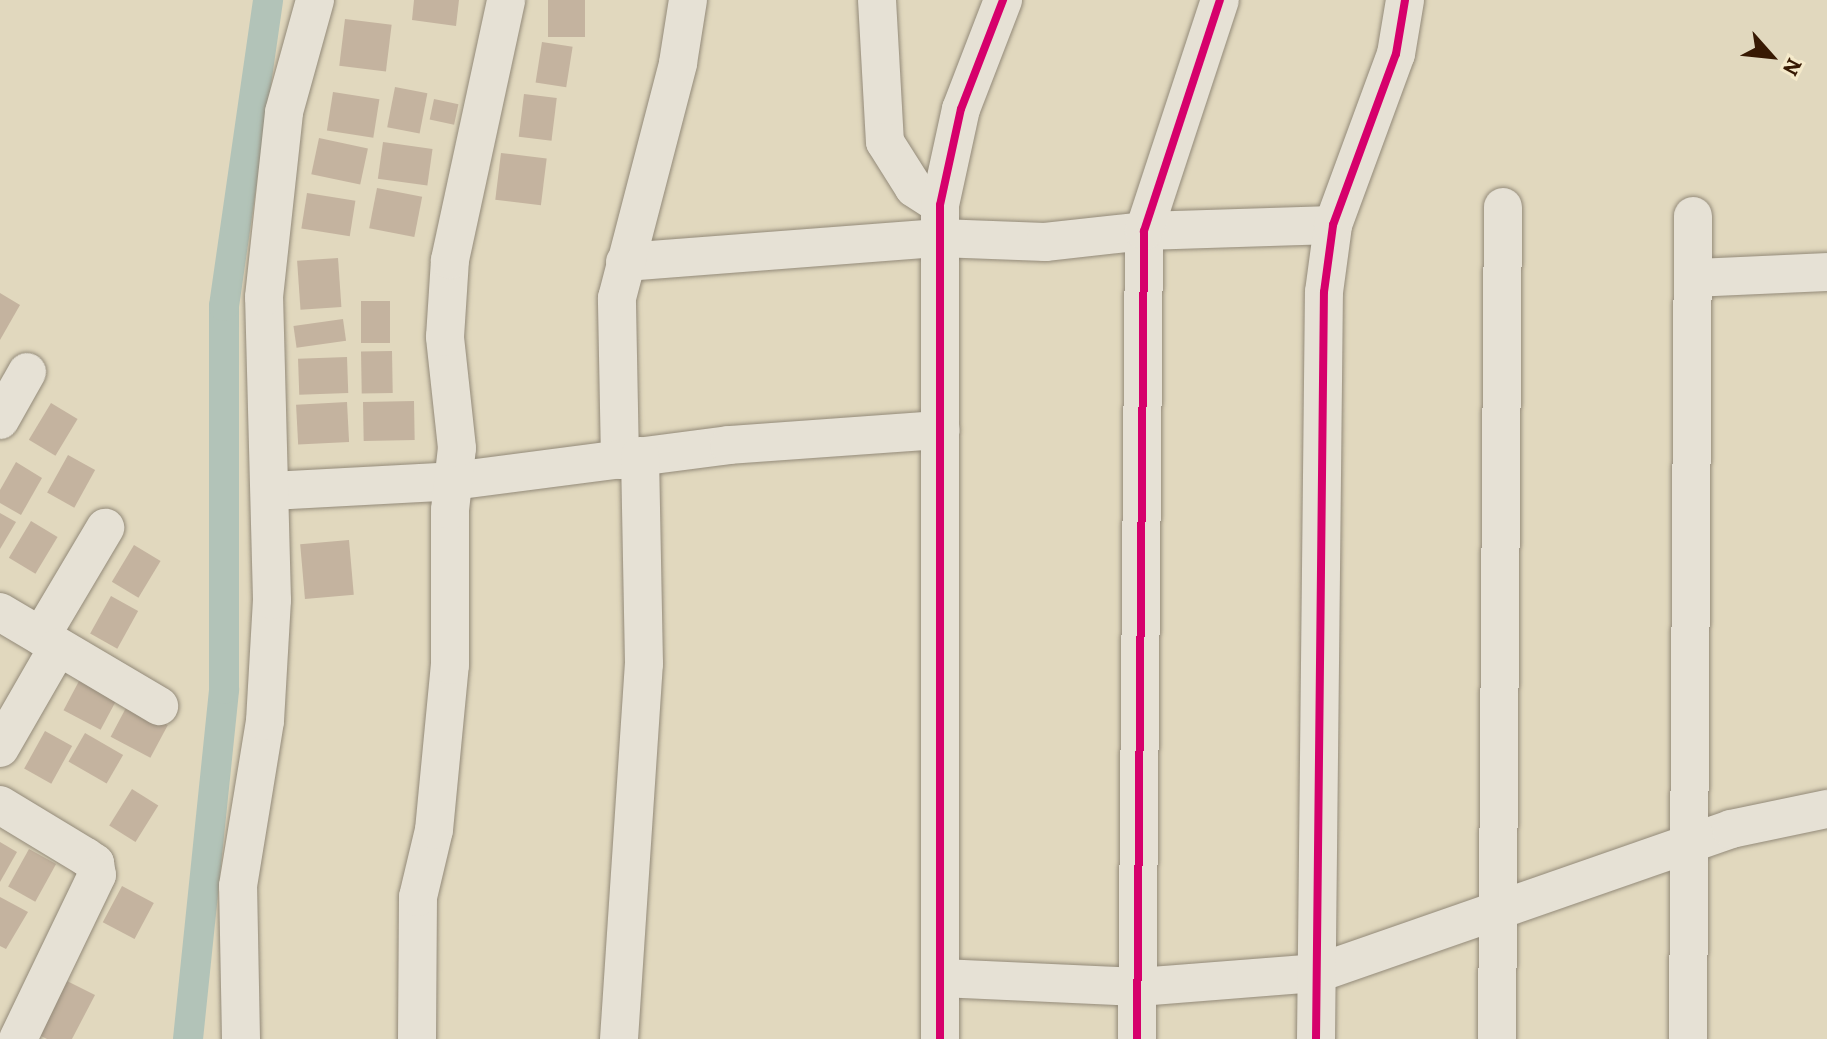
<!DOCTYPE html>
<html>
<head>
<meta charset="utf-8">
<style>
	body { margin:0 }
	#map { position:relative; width:1827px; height:1039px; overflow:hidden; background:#e1d8be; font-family:Alegreya,serif }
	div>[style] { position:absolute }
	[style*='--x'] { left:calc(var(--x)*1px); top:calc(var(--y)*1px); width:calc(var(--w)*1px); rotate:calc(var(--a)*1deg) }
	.canal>* { height:30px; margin:-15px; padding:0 15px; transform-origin:15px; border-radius:15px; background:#b2c3b8 }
	.building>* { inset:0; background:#c4b39f; transform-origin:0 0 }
	.roads { filter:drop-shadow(0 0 2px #938a79) drop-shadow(0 0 2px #938a79) }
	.minor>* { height:38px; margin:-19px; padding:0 19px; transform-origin:19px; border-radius:19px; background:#e6e1d5 }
	.cycleway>* { height:8px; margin:-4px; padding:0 4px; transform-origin:4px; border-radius:4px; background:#d6006c }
	span { translate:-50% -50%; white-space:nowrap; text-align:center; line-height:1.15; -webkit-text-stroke:6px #f5eacb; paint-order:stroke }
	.north { position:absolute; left:1731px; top:16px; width:80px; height:80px; -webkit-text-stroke:6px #f5eacb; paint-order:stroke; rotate:117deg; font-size:22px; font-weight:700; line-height:32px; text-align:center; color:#371903 }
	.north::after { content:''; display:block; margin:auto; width:28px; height:36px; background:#371903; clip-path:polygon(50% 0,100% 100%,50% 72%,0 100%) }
</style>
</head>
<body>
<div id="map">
	<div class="canal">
		<div style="--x:188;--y:1039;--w:352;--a:-84.1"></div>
		<div style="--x:224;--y:689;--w:383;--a:-90"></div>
		<div style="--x:224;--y:306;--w:309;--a:-81.8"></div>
	</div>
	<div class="building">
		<div style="clip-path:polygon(414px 0,459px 0,456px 26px,412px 20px)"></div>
		<div style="left:548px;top:0;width:37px;height:37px"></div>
		<div style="left:345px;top:19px;width:47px;height:47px;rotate:7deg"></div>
		<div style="left:542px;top:42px;width:31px;height:41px;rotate:9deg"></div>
		<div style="left:395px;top:87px;width:33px;height:41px;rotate:11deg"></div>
		<div style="left:333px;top:92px;width:47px;height:39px;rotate:9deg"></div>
		<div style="left:524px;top:94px;width:33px;height:43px;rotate:7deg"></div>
		<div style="left:434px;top:99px;width:25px;height:21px;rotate:12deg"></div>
		<div style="left:319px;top:138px;width:50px;height:37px;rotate:12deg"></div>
		<div style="left:383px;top:142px;width:50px;height:37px;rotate:8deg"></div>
		<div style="left:501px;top:153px;width:46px;height:47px;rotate:7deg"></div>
		<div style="left:377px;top:188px;width:46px;height:41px;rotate:11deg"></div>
		<div style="left:307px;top:193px;width:49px;height:36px;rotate:9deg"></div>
		<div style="left:338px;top:258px;width:49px;height:41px;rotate:86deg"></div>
		<div style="clip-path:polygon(0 293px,20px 305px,0 340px)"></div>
		<div style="left:361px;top:301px;width:29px;height:42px"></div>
		<div style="left:343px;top:319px;width:22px;height:50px;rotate:82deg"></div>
		<div style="left:392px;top:351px;width:42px;height:31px;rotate:89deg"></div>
		<div style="left:347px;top:357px;width:36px;height:49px;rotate:88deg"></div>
		<div style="left:414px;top:401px;width:39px;height:51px;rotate:89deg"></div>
		<div style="left:347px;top:402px;width:40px;height:51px;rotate:87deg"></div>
		<div style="left:51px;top:403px;width:31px;height:43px;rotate:31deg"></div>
		<div style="left:68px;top:455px;width:31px;height:43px;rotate:29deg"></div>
		<div style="clip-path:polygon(16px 462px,42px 478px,21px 515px,0 503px,0 490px)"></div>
		<div style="clip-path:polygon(0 513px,16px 522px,0 549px)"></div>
		<div style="left:31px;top:521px;width:31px;height:43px;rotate:31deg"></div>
		<div style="left:349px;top:540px;width:55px;height:49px;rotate:85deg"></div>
		<div style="left:134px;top:545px;width:31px;height:43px;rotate:31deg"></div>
		<div style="left:111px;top:596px;width:31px;height:43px;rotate:29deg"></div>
		<div style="left:79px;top:681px;width:42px;height:33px;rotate:28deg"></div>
		<div style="left:128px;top:704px;width:45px;height:37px;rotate:28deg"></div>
		<div style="left:45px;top:731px;width:31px;height:43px;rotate:29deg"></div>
		<div style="left:85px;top:733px;width:44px;height:33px;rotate:30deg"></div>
		<div style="left:132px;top:789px;width:31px;height:43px;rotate:32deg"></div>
		<div style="clip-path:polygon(0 842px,17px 852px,0 882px)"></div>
		<div style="left:29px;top:849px;width:31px;height:43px;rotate:29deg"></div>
		<div style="left:122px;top:886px;width:36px;height:41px;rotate:28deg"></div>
		<div style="clip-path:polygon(0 897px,28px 912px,6px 949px,0 946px)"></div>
		<div style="clip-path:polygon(61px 978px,95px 995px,72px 1039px,47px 1039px,33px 1032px)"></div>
	</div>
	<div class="roads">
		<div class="minor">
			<div style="--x:877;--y:0;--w:142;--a:86.8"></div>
			<div style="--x:885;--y:142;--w:54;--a:57.8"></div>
			<div style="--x:914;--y:188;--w:31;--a:33"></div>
			<div style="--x:625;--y:262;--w:315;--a:-4.4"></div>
			<div style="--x:939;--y:238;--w:106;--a:2.2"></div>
			<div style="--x:1045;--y:242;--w:100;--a:-6.3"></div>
			<div style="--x:1144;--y:231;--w:189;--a:-1.8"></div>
			<div style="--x:1694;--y:278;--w:133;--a:-2.6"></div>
			<div style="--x:0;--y:420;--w:55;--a:-60.6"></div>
			<div style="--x:620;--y:460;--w:162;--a:-91.1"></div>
			<div style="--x:617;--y:298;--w:243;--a:-75.4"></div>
			<div style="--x:678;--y:63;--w:64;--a:-81"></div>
			<div style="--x:271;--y:491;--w:182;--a:-3.1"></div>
			<div style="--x:453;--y:481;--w:278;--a:-7.4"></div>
			<div style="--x:729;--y:445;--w:212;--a:-4.1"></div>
			<div style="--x:0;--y:612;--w:185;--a:30.6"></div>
			<div style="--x:41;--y:636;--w:126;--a:-59.3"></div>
			<div style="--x:0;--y:748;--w:116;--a:-60.1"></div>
			<div style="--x:0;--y:805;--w:100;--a:31.2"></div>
			<div style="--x:86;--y:857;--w:11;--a:34"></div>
			<div style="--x:95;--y:863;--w:12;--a:81"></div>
			<div style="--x:97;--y:875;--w:182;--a:115.7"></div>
			<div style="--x:941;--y:978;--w:198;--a:2.6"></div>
			<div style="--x:1139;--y:987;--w:180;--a:-4.5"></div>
			<div style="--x:1318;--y:973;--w:437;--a:-19.2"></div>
			<div style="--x:1731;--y:829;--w:98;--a:-11.8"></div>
			<div style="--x:241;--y:1039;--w:153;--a:-91.1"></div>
			<div style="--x:238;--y:886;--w:167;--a:-80.7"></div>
			<div style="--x:265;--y:721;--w:121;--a:-86.7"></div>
			<div style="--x:272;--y:600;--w:303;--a:-91.5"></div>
			<div style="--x:264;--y:297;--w:186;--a:-83.8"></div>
			<div style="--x:284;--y:112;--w:116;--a:-74.5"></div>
			<div style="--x:417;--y:1039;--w:142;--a:-89.6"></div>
			<div style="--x:418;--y:897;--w:69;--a:-76.6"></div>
			<div style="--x:434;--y:830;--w:166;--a:-84.5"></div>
			<div style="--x:450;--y:665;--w:155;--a:-90"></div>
			<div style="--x:450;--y:510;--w:62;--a:-83.6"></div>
			<div style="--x:457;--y:448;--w:112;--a:-96.2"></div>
			<div style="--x:445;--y:337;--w:77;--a:-86.3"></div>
			<div style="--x:450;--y:260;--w:266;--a:-77.8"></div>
			<div style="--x:619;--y:1039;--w:376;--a:-86.2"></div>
			<div style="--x:644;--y:664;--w:208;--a:-91.1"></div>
			<div style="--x:940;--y:1039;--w:834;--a:-90"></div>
			<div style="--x:940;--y:205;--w:98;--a:-77.7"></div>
			<div style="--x:961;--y:109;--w:117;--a:-68.9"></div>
			<div style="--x:1137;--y:1039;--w:808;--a:-89.5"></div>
			<div style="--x:1144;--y:231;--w:243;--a:-71.8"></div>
			<div style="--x:1316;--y:1039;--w:747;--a:-89.39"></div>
			<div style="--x:1324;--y:292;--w:68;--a:-82.3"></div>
			<div style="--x:1333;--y:225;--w:182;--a:-69.8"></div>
			<div style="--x:1396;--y:54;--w:55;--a:-80.5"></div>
			<div style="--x:1497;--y:1039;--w:832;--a:-89.59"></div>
			<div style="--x:1688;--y:1039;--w:823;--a:-89.65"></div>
		</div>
	</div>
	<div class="cycleway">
		<div style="--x:940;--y:1039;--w:834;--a:-90"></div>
		<div style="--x:940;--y:205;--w:98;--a:-77.7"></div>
		<div style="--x:961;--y:109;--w:117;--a:-68.9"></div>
		<div style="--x:1137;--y:1039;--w:808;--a:-89.5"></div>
		<div style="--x:1144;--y:231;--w:243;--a:-71.8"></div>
		<div style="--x:1316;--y:1039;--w:747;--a:-89.39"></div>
		<div style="--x:1324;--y:292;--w:68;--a:-82.3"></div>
		<div style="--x:1333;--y:225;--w:182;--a:-69.8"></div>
		<div style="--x:1396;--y:54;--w:55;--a:-80.5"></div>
	</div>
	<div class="north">N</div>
</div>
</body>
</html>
